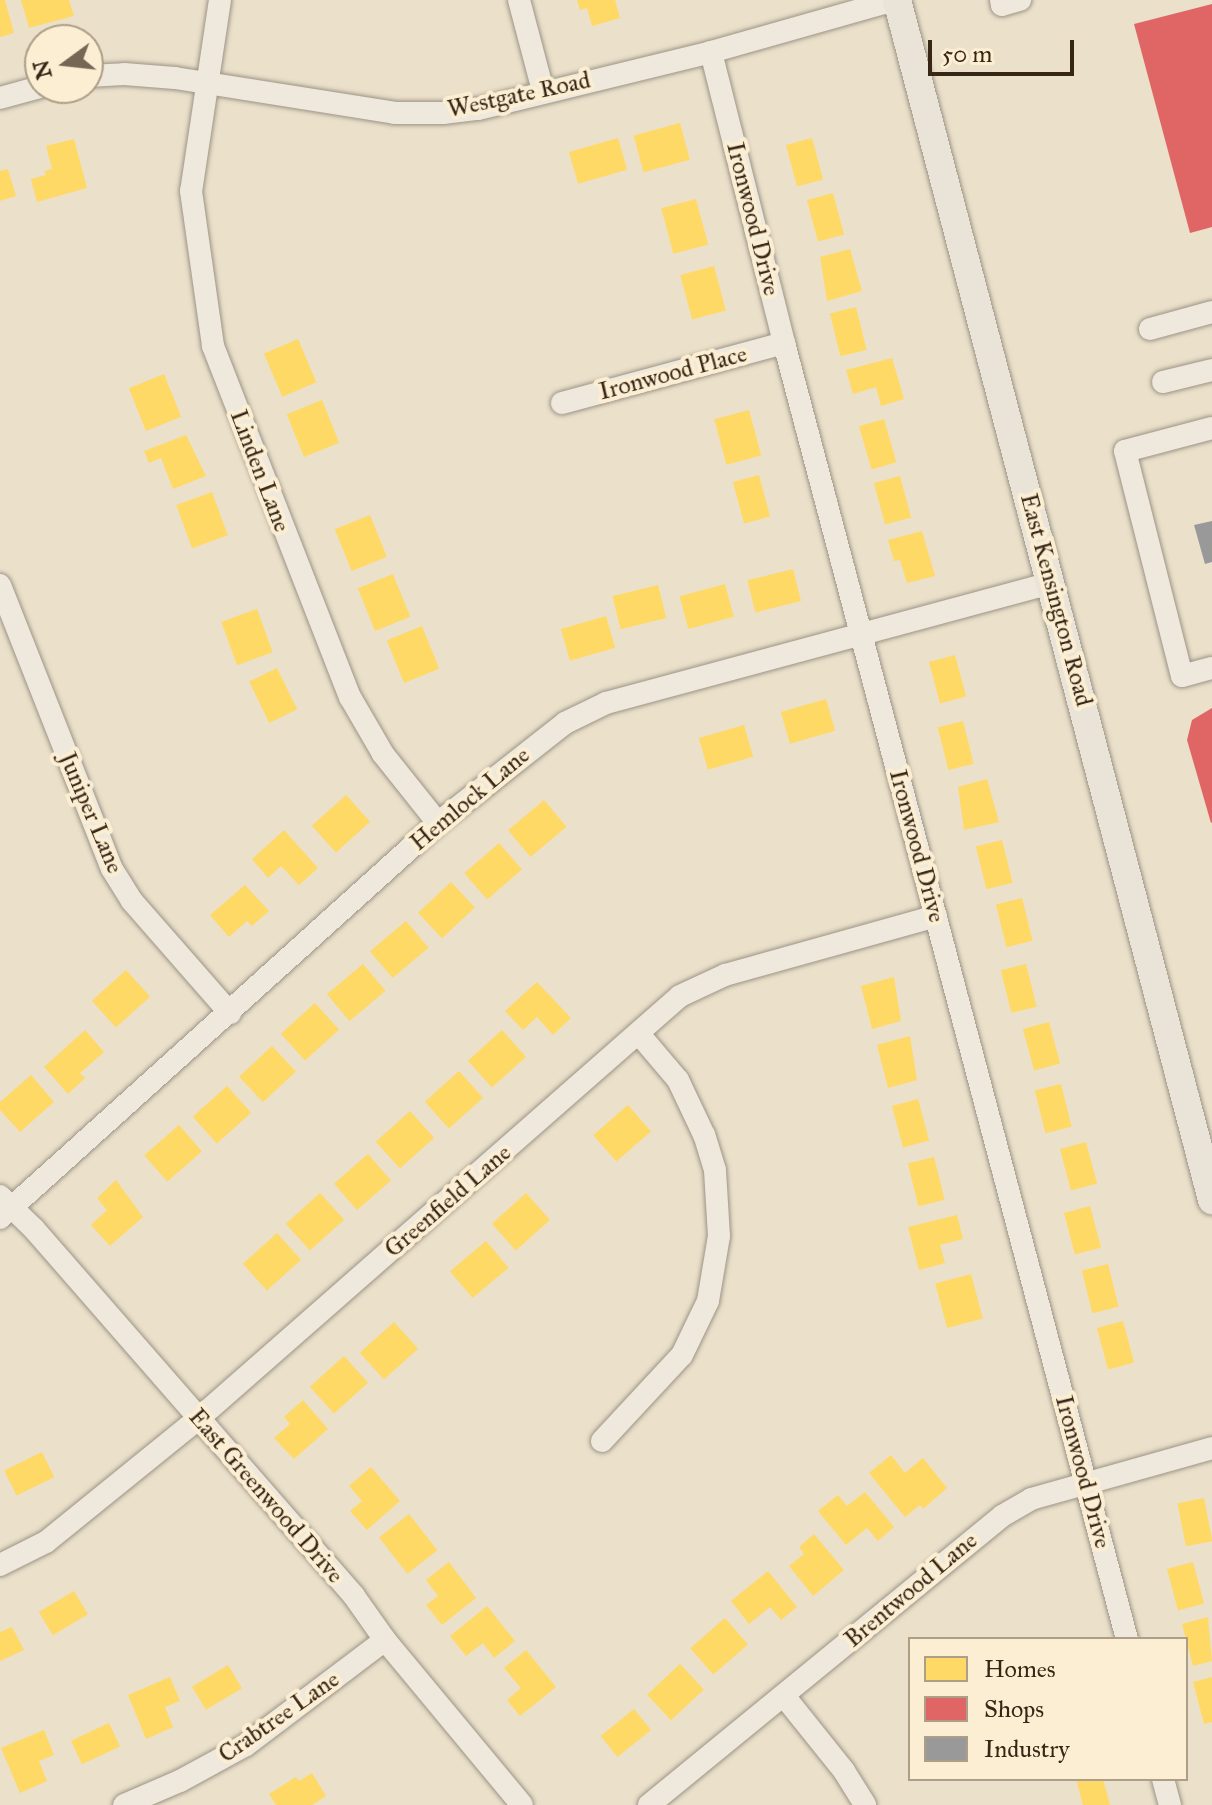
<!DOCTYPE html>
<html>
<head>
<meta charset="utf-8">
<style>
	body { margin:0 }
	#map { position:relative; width:1212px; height:1805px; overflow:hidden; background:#ebe0ca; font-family:"IM FELL Great Primer",serif }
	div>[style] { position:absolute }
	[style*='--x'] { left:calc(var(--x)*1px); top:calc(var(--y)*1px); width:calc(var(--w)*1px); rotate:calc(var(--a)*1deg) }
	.homes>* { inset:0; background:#ffd966; transform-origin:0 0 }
	.shops>* { inset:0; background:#e06666 }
	.industry>* { inset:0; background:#999 }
	.roads { filter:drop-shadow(0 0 2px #9c9485) drop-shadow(0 0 2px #9c9485) }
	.minor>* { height:22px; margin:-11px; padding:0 11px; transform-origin:11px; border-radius:11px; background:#eee8dd }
	.major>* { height:28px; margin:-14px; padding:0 14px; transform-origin:14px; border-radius:14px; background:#eae4d8 }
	span { translate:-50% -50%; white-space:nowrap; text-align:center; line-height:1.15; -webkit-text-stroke:8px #fbeed3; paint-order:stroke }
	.street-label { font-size:24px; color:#372616 }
	.legend { position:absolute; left:908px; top:1637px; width:280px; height:144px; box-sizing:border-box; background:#fbeed3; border:2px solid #ad9e87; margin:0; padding:10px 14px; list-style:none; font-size:24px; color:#372616 }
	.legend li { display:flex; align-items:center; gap:16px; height:40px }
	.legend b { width:40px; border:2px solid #ad9e87 }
	.north { position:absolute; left:24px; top:24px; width:80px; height:80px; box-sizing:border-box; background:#fbeed3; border:2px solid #ad9e87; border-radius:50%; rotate:255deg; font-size:22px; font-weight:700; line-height:32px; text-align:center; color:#372616 }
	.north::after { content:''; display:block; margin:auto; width:28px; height:36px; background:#766755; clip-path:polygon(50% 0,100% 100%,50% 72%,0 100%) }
	.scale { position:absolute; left:928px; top:40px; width:146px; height:36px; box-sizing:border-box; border:4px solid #372616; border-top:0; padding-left:10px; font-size:24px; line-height:28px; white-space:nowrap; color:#372616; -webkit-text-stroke:6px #fbeed3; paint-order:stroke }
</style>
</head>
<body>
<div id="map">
	<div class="homes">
		<div style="clip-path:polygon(0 0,5px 0,14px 33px,0 37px)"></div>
		<div style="clip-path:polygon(21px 0,69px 0,74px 16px,29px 28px)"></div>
		<div style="clip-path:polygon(577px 0,615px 0,620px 18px,592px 26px,587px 8px,580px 10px)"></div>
		<div style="left:680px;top:123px;width:38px;height:48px;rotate:75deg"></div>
		<div style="left:618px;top:138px;width:33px;height:51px;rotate:74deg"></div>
		<div style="left:812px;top:138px;width:43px;height:27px;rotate:75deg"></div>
		<div style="clip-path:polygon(74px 139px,87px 188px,37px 202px,31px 179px,46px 175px,44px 171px,52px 169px,46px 146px)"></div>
		<div style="clip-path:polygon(8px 169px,16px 196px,0 201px,0 171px)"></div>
		<div style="left:833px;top:193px;width:43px;height:27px;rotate:75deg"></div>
		<div style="left:696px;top:199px;width:47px;height:36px;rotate:75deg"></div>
		<div style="clip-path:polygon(850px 249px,862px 291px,827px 301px,820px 257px)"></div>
		<div style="left:714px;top:266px;width:46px;height:35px;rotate:75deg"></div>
		<div style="left:856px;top:307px;width:44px;height:27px;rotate:76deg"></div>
		<div style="left:298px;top:339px;width:47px;height:37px;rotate:67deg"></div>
		<div style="clip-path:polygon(892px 358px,904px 399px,881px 406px,876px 387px,853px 394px,846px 370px)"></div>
		<div style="left:164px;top:374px;width:46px;height:38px;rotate:68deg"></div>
		<div style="left:322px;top:400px;width:46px;height:38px;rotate:68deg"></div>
		<div style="left:749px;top:410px;width:47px;height:36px;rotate:75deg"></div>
		<div style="left:884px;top:419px;width:45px;height:26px;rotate:74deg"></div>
		<div style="clip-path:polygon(186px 435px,206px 476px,173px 489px,161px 458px,149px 463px,144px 451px)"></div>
		<div style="left:759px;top:475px;width:43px;height:27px;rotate:75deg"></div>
		<div style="left:900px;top:476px;width:43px;height:27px;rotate:75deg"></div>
		<div style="left:212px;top:492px;width:46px;height:38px;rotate:70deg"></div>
		<div style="left:370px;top:515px;width:45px;height:38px;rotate:68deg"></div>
		<div style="clip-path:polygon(922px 531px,935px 576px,907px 583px,900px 560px,894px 561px,888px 540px)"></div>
		<div style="left:793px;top:569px;width:33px;height:47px;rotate:76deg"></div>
		<div style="left:393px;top:574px;width:46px;height:38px;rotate:68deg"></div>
		<div style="left:725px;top:584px;width:34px;height:47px;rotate:75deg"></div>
		<div style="left:658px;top:585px;width:34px;height:47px;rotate:76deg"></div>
		<div style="left:257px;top:609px;width:46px;height:38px;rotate:70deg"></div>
		<div style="left:606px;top:616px;width:33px;height:47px;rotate:74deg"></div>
		<div style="left:422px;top:626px;width:46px;height:38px;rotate:68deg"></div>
		<div style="left:955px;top:655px;width:43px;height:27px;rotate:75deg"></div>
		<div style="left:277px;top:668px;width:46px;height:31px;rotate:64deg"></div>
		<div style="left:826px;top:699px;width:33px;height:47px;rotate:74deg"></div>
		<div style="left:963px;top:721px;width:44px;height:26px;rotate:76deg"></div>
		<div style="left:744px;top:725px;width:33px;height:47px;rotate:74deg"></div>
		<div style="clip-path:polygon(987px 779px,999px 822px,964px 830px,958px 787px)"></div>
		<div style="left:346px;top:795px;width:36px;height:46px;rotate:48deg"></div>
		<div style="left:544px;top:800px;width:35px;height:47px;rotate:50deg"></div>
		<div style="clip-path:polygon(284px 830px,318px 868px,299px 885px,281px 866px,268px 878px,252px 859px)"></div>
		<div style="left:1002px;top:840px;width:44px;height:27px;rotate:76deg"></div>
		<div style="left:499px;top:843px;width:35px;height:46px;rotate:49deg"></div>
		<div style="left:451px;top:882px;width:35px;height:45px;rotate:47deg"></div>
		<div style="clip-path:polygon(245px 885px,269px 911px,252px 926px,247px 921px,229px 937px,210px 915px)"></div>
		<div style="left:1022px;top:898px;width:44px;height:27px;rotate:76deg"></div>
		<div style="left:406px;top:921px;width:35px;height:47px;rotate:50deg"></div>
		<div style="left:363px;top:964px;width:35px;height:47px;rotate:50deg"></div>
		<div style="left:1026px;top:964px;width:44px;height:26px;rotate:76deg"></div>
		<div style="left:126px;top:970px;width:36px;height:46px;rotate:48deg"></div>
		<div style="clip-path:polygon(894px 977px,901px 1021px,872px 1029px,861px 986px)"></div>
		<div style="clip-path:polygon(537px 982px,571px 1018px,553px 1035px,537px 1017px,523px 1030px,505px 1011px)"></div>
		<div style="left:315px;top:1003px;width:36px;height:46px;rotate:48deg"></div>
		<div style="left:1049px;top:1022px;width:43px;height:27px;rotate:75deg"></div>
		<div style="clip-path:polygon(85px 1030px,104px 1052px,80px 1073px,85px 1078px,68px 1094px,44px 1067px)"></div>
		<div style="left:502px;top:1030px;width:36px;height:46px;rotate:48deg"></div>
		<div style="clip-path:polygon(910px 1036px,917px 1080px,888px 1088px,877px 1045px)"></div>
		<div style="left:272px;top:1046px;width:35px;height:45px;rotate:47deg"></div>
		<div style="left:459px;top:1071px;width:36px;height:46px;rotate:48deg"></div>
		<div style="clip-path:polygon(31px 1075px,54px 1102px,20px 1132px,0 1110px,0 1102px)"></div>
		<div style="left:1061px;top:1084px;width:44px;height:27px;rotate:76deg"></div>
		<div style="left:227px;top:1086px;width:36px;height:46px;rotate:48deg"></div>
		<div style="left:918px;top:1099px;width:43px;height:27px;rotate:75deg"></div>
		<div style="left:628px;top:1105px;width:35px;height:46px;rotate:49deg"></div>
		<div style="left:410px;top:1111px;width:36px;height:46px;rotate:48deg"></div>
		<div style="left:179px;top:1125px;width:35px;height:46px;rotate:49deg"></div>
		<div style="left:1086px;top:1142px;width:43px;height:27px;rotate:75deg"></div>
		<div style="left:368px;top:1154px;width:35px;height:45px;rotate:49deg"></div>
		<div style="left:934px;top:1157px;width:44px;height:27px;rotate:76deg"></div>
		<div style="clip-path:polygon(116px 1180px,143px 1217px,110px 1246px,91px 1225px,107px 1210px,97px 1198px)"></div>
		<div style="left:320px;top:1193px;width:36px;height:46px;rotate:48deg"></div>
		<div style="left:526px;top:1193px;width:36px;height:46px;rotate:48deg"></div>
		<div style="left:1090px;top:1206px;width:43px;height:27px;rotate:75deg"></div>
		<div style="clip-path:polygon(957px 1215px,963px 1239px,940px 1245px,945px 1263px,919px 1270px,908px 1227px)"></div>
		<div style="left:277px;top:1233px;width:36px;height:46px;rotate:48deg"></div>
		<div style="left:486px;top:1241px;width:35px;height:47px;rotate:50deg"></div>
		<div style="left:1108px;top:1264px;width:44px;height:27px;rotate:76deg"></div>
		<div style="left:971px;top:1274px;width:46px;height:37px;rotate:75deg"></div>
		<div style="left:1123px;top:1321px;width:43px;height:27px;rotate:75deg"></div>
		<div style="left:394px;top:1322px;width:36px;height:46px;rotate:48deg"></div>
		<div style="left:344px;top:1356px;width:36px;height:46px;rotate:48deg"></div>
		<div style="clip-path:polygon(303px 1400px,328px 1429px,294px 1459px,274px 1438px,290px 1424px,284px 1417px)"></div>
		<div style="left:42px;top:1452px;width:28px;height:42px;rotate:64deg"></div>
		<div style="clip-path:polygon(891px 1455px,905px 1473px,923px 1458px,947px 1488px,923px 1509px,920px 1505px,905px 1517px,869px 1473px)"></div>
		<div style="clip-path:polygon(371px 1467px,400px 1501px,367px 1530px,350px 1511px,362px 1501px,349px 1486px)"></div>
		<div style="clip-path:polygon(865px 1492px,894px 1527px,878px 1541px,867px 1528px,846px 1545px,818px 1511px,838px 1495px,847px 1506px)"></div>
		<div style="left:1204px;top:1498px;width:44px;height:27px;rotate:79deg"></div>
		<div style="left:409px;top:1514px;width:46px;height:38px;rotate:52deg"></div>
		<div style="clip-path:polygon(814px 1534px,844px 1570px,813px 1596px,789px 1566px,804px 1554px,799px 1547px)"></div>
		<div style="clip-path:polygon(449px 1562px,476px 1598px,442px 1625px,426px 1605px,438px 1596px,426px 1580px)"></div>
		<div style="left:1193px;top:1562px;width:43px;height:27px;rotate:75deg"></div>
		<div style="clip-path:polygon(768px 1571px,797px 1607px,781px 1620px,770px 1607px,749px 1624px,731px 1601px)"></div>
		<div style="left:74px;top:1591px;width:27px;height:41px;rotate:59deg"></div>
		<div style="clip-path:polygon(487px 1606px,515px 1641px,494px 1658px,483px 1643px,466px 1656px,450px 1636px)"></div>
		<div style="clip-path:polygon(1208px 1617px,1212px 1661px,1193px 1666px,1182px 1624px)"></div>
		<div style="left:725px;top:1618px;width:35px;height:46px;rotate:49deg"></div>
		<div style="clip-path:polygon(12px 1627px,24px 1650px,0 1661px,0 1632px)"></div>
		<div style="clip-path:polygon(526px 1650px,556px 1687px,520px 1716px,507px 1700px,521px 1688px,504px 1668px)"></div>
		<div style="left:680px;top:1664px;width:35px;height:45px;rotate:47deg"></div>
		<div style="left:228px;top:1665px;width:27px;height:42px;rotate:59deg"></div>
		<div style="clip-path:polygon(170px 1677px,180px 1701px,165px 1707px,173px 1727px,146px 1739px,128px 1695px)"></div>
		<div style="clip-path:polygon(1212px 1677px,1212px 1722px,1204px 1724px,1193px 1682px)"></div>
		<div style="left:634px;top:1709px;width:27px;height:43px;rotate:51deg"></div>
		<div style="left:109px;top:1723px;width:26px;height:42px;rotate:65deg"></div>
		<div style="clip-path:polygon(44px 1730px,54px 1755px,39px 1761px,47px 1781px,20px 1793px,1px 1748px)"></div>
		<div style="clip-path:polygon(312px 1773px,326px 1796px,312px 1805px,276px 1805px,269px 1794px,296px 1777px,299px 1781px)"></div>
		<div style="clip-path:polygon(1076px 1779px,1103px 1779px,1110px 1805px,1083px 1805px)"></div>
	</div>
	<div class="shops">
		<div style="clip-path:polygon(1212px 4px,1212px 227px,1190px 233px,1134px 24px)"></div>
		<div style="clip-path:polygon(1212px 708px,1212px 822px,1211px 823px,1187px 740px,1192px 720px)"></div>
	</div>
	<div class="industry">
		<div style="clip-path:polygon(1212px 521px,1212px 562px,1205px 564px,1194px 525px)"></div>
	</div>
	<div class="roads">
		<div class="minor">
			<div style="--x:220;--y:0;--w:193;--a:98.6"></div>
			<div style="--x:191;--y:191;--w:157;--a:81.9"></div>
			<div style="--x:213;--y:346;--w:377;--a:68.7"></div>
			<div style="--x:350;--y:697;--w:66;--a:59.9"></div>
			<div style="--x:383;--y:754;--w:88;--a:51.4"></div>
			<div style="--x:519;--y:0;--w:94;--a:75.2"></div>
			<div style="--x:1001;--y:0;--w:5;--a:79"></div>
			<div style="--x:1002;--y:5;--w:19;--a:-16"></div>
			<div style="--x:711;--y:52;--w:300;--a:75.9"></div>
			<div style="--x:784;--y:343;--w:1341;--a:75.18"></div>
			<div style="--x:88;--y:76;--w:36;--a:-3"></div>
			<div style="--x:124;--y:74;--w:51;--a:4.5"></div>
			<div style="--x:175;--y:78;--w:223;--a:9"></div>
			<div style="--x:395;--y:113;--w:48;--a:0"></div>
			<div style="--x:443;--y:113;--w:35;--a:-7"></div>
			<div style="--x:478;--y:109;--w:240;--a:-13.7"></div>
			<div style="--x:711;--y:52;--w:191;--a:-15.8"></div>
			<div style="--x:0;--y:98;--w:41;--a:-15.4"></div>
			<div style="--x:1150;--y:329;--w:64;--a:-15.3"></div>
			<div style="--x:1163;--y:382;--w:50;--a:-13.8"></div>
			<div style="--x:562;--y:403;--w:230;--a:-15.1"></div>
			<div style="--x:1212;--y:428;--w:90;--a:165.2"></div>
			<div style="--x:1125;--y:451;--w:232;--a:75.8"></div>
			<div style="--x:1182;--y:676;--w:31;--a:-15"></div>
			<div style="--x:0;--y:585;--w:305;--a:68.5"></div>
			<div style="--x:112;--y:869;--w:38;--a:58"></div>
			<div style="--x:132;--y:901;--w:149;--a:48.8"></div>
			<div style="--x:0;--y:1196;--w:47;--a:44.1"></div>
			<div style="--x:34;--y:1229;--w:487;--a:48.9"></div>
			<div style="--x:354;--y:1596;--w:54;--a:54.8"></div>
			<div style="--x:385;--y:1640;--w:214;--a:50.3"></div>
			<div style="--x:0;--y:1218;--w:590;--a:-42.04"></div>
			<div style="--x:438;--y:823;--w:162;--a:-38.2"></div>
			<div style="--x:565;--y:723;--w:46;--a:-26"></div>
			<div style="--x:606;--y:703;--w:462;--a:-15.1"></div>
			<div style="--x:602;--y:1441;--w:117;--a:-47.1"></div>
			<div style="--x:682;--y:1355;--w:60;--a:-64.3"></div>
			<div style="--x:708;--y:1301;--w:66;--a:-80.4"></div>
			<div style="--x:719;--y:1236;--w:66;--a:-93.5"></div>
			<div style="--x:715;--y:1170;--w:37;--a:-107"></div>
			<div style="--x:704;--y:1135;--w:61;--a:-115.3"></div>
			<div style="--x:678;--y:1080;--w:60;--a:-130.3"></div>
			<div style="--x:0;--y:1565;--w:51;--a:-26.6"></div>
			<div style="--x:46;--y:1542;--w:196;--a:-39"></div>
			<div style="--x:198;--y:1419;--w:641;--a:-41.27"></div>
			<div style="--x:680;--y:996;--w:50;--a:-25"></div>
			<div style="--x:725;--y:975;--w:219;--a:-15.6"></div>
			<div style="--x:784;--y:1696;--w:96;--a:51.3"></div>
			<div style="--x:844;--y:1771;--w:40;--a:58"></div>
			<div style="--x:1163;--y:1779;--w:27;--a:75"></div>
			<div style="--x:124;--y:1805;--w:61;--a:-23.2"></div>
			<div style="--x:180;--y:1781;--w:75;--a:-28.6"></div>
			<div style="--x:246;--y:1745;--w:174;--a:-37.1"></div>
			<div style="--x:649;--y:1805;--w:456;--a:-39.3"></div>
			<div style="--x:1002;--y:1516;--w:34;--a:-30"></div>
			<div style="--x:1031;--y:1499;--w:188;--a:-15.7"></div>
		</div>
		<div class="major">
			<div style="--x:897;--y:0;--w:1241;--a:75.29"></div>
		</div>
	</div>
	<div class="street-label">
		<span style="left:519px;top:95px;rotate:-12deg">Westgate Road</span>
		<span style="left:753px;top:219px;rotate:76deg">Ironwood Drive</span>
		<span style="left:673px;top:373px;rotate:-15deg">Ironwood Place</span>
		<span style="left:260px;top:471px;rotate:69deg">Linden Lane</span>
		<span style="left:1056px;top:600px;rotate:75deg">East Kensington Road</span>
		<span style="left:470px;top:799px;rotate:-40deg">Hemlock Lane</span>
		<span style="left:91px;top:813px;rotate:67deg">Juniper Lane</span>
		<span style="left:917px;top:846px;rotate:75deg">Ironwood Drive</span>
		<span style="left:448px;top:1201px;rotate:-41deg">Greenfield Lane</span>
		<span style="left:1083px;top:1472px;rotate:75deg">Ironwood Drive</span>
		<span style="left:266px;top:1496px;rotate:49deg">East Greenwood Drive</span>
		<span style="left:911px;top:1590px;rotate:-40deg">Brentwood Lane</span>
		<span style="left:279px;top:1717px;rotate:-35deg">Crabtree Lane</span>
	</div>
	<ul class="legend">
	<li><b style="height:22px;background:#ffd966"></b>Homes</li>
	<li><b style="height:22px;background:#e06666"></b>Shops</li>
	<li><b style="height:22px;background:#999"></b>Industry</li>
	</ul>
	<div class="north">N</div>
	<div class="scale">50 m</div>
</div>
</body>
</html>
